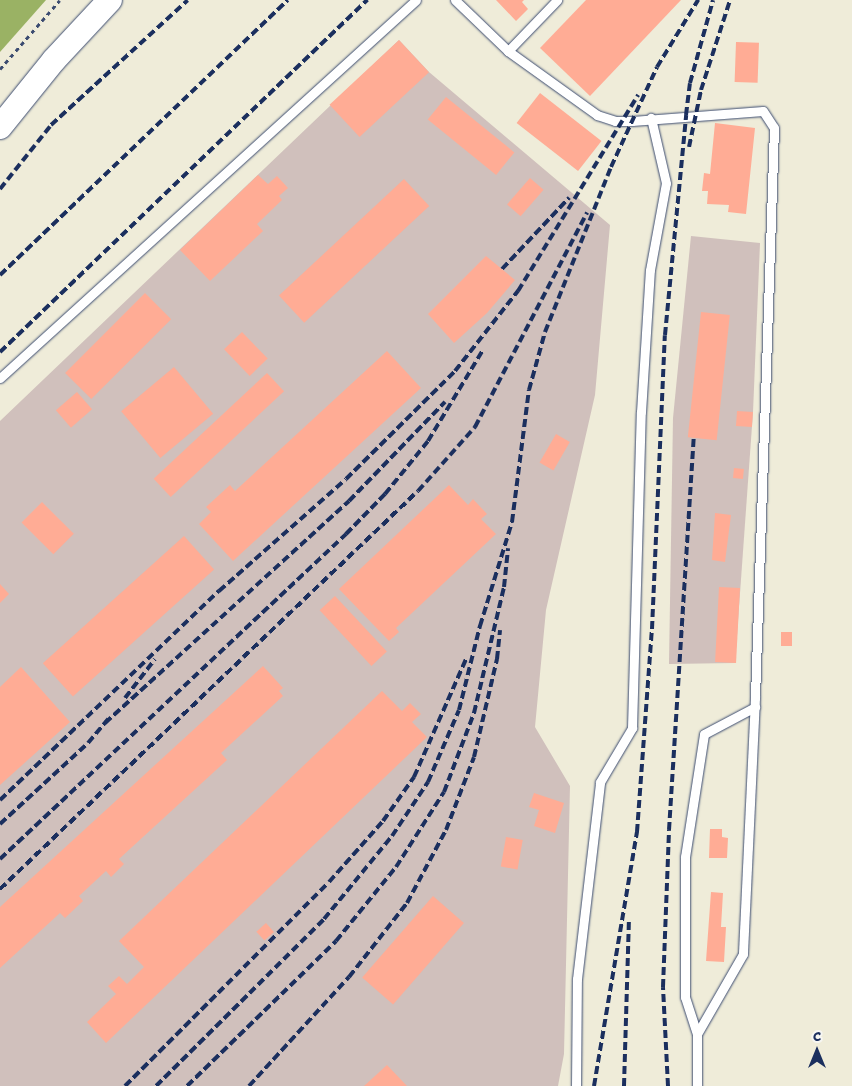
<!DOCTYPE html>
<html>
<head>
<meta charset="utf-8">
<style>
	body { margin:0 }
	#map { position:relative; width:852px; height:1086px; overflow:hidden; background:#efecd9; font-family:"Shantell Sans",sans-serif }
	div>[style] { position:absolute }
	[style*='--x'] { left:calc(var(--x)*1px); top:calc(var(--y)*1px); width:calc(var(--w)*1px); rotate:calc(var(--a)*1deg) }
	.industrial>* { inset:0; background:#d0c0bc }
	.forest>* { inset:0; background:#9ab264 }
	.building>* { inset:0; background:#ffac95; transform-origin:0 0 }
	.path>* { height:3px; margin-top:-1.5px; transform-origin:0; background:repeating-linear-gradient(90deg,#3b4b70 0 4px,transparent 0 8px) }
	.roads { filter:drop-shadow(0 0 1px #3b4b70) drop-shadow(0 0 1px #3b4b70) }
	.lane>* { height:9px; margin:-4.5px; padding:0 4.5px; transform-origin:4.5px; border-radius:4.5px; background:#fff }
	.secondary>* { height:24px; margin:-12px; padding:0 12px; transform-origin:12px; border-radius:12px; background:#fff }
	.rail>* { height:4px; margin-top:-2px; transform-origin:0; background:repeating-linear-gradient(90deg,#1b2f5e 0 8px,transparent 0 12px) }
	span { translate:-50% -50%; white-space:nowrap; text-align:center; line-height:1.15; -webkit-text-stroke:4px #f6f6f2; paint-order:stroke }
	.north { position:absolute; left:792px; top:1026px; width:50px; height:50px; -webkit-text-stroke:4px #f6f6f2; paint-order:stroke; rotate:0deg; font-size:14px; font-weight:700; line-height:20px; text-align:center; color:#1b2f5e }
	.north::after { content:''; display:block; margin:auto; width:18px; height:22px; background:#1b2f5e; clip-path:polygon(50% 0,100% 100%,50% 72%,0 100%) }
</style>
</head>
<body>
<div id="map">
	<div class="industrial">
		<div style="clip-path:polygon(399px 40px,429px 72px,610px 225px,595px 395px,546px 610px,535px 727px,570px 786px,564px 1054px,558px 1086px,0 1086px,0 421px)"></div>
		<div style="clip-path:polygon(691px 236px,760px 243px,753px 412px,735px 663px,669px 664px,673px 418px)"></div>
	</div>
	<div class="forest">
		<div style="clip-path:polygon(0 0,46px 0,0 52px)"></div>
	</div>
	<div class="building">
		<div style="clip-path:polygon(496px 0,524px 0,522px 2px,528px 9px,516px 21px)"></div>
		<div style="clip-path:polygon(586px 0,681px 0,590px 96px,540px 48px)"></div>
		<div style="left:399px;top:40px;width:44px;height:95px;rotate:47deg"></div>
		<div style="left:736px;top:42px;width:23px;height:40px;rotate:2deg"></div>
		<div style="left:540px;top:93px;width:78px;height:38px;rotate:38deg"></div>
		<div style="left:446px;top:97px;width:88px;height:29px;rotate:39deg"></div>
		<div style="clip-path:polygon(715px 123px,755px 128px,746px 214px,728px 212px,729px 205px,707px 204px,708px 191px,702px 191px,704px 173px,710px 174px)"></div>
		<div style="clip-path:polygon(258px 175px,268px 184px,277px 176px,288px 188px,279px 196px,282px 200px,257px 224px,263px 231px,210px 281px,180px 250px)"></div>
		<div style="left:530px;top:178px;width:18px;height:35px;rotate:41deg"></div>
		<div style="left:404px;top:179px;width:37px;height:171px;rotate:47deg"></div>
		<div style="clip-path:polygon(486px 256px,515px 280px,487px 313px,454px 343px,428px 314px)"></div>
		<div style="left:145px;top:293px;width:37px;height:113px;rotate:45deg"></div>
		<div style="left:701px;top:312px;width:29px;height:126px;rotate:6deg"></div>
		<div style="left:242px;top:332px;width:37px;height:25px;rotate:46deg"></div>
		<div style="clip-path:polygon(387px 351px,421px 388px,233px 561px,199px 524px,211px 512px,206px 507px,230px 485px,235px 491px)"></div>
		<div style="left:174px;top:367px;width:61px;height:69px;rotate:50deg"></div>
		<div style="left:267px;top:373px;width:25px;height:155px;rotate:47deg"></div>
		<div style="left:77px;top:392px;width:23px;height:28px;rotate:49deg"></div>
		<div style="left:737px;top:411px;width:16px;height:15px;rotate:4deg"></div>
		<div style="left:556px;top:434px;width:16px;height:33px;rotate:30deg"></div>
		<div style="left:734px;top:468px;width:10px;height:10px;rotate:6deg"></div>
		<div style="clip-path:polygon(449px 485px,468px 505px,473px 499px,487px 514px,481px 519px,496px 534px,396px 628px,399px 632px,389px 641px,339px 589px)"></div>
		<div style="left:42px;top:502px;width:45px;height:29px;rotate:45deg"></div>
		<div style="clip-path:polygon(715px 513px,731px 515px,725px 562px,712px 560px)"></div>
		<div style="left:184px;top:536px;width:45px;height:190px;rotate:48deg"></div>
		<div style="clip-path:polygon(0 584px,9px 594px,0 603px)"></div>
		<div style="left:719px;top:587px;width:21px;height:75px;rotate:3deg"></div>
		<div style="left:335px;top:596px;width:76px;height:21px;rotate:47deg"></div>
		<div style="left:781px;top:632px;width:11px;height:14px"></div>
		<div style="clip-path:polygon(263px 666px,283px 688px,279px 691px,283px 696px,221px 753px,227px 760px,119px 859px,124px 864px,111px 877px,106px 871px,79px 896px,83px 901px,65px 918px,60px 913px,0 968px,0 907px)"></div>
		<div style="clip-path:polygon(21px 667px,70px 722px,0 785px,0 687px)"></div>
		<div style="clip-path:polygon(382px 691px,402px 711px,410px 703px,421px 714px,412px 722px,427px 737px,106px 1043px,87px 1022px,116px 994px,108px 986px,119px 976px,127px 984px,144px 967px,119px 941px)"></div>
		<div style="clip-path:polygon(534px 793px,564px 803px,555px 833px,534px 826px,539px 810px,529px 807px)"></div>
		<div style="clip-path:polygon(710px 829px,722px 829px,722px 837px,728px 838px,727px 858px,709px 858px)"></div>
		<div style="left:506px;top:837px;width:17px;height:30px;rotate:10deg"></div>
		<div style="clip-path:polygon(711px 892px,723px 893px,721px 927px,726px 927px,724px 962px,706px 961px)"></div>
		<div style="left:433px;top:896px;width:41px;height:108px;rotate:41deg"></div>
		<div style="left:266px;top:923px;width:12px;height:13px;rotate:48deg"></div>
		<div style="clip-path:polygon(387px 1065px,407px 1086px,364px 1086px)"></div>
	</div>
	<div class="path">
		<div style="--x:0;--y:69;--w:91;--a:-49"></div>
	</div>
	<div class="roads">
		<div class="lane">
			<div style="--x:455;--y:0;--w:74;--a:43.9"></div>
			<div style="--x:508;--y:51;--w:110;--a:35.7"></div>
			<div style="--x:597;--y:115;--w:19;--a:18"></div>
			<div style="--x:615;--y:121;--w:17;--a:0"></div>
			<div style="--x:632;--y:121;--w:131;--a:-4.4"></div>
			<div style="--x:763;--y:111;--w:20;--a:57"></div>
			<div style="--x:774;--y:128;--w:570;--a:91.91"></div>
			<div style="--x:755;--y:698;--w:256;--a:92.7"></div>
			<div style="--x:743;--y:954;--w:92;--a:119.9"></div>
			<div style="--x:697;--y:1034;--w:52;--a:90"></div>
			<div style="--x:508;--y:51;--w:71;--a:-46.1"></div>
			<div style="--x:0;--y:378;--w:562;--a:-42.26"></div>
			<div style="--x:697;--y:1034;--w:39;--a:-108"></div>
			<div style="--x:685;--y:997;--w:140;--a:-90"></div>
			<div style="--x:685;--y:857;--w:124;--a:-81.2"></div>
			<div style="--x:704;--y:734;--w:58;--a:-27.9"></div>
			<div style="--x:576;--y:1086;--w:107;--a:-89.5"></div>
			<div style="--x:577;--y:979;--w:198;--a:-83.3"></div>
			<div style="--x:600;--y:782;--w:63;--a:-59.3"></div>
			<div style="--x:632;--y:728;--w:316;--a:-88.4"></div>
			<div style="--x:641;--y:412;--w:142;--a:-86.4"></div>
			<div style="--x:650;--y:270;--w:88;--a:-79.6"></div>
			<div style="--x:666;--y:183;--w:67;--a:-103"></div>
		</div>
		<div class="secondary">
			<div style="--x:0;--y:127;--w:86;--a:-51.1"></div>
			<div style="--x:54;--y:60;--w:82;--a:-47"></div>
		</div>
	</div>
	<div class="rail">
		<div style="--x:689;--y:147;--w:58;--a:-78.1"></div>
		<div style="--x:701;--y:90;--w:95;--a:-72.1"></div>
		<div style="--x:0;--y:189;--w:82;--a:-51.4"></div>
		<div style="--x:51;--y:125;--w:185;--a:-42.4"></div>
		<div style="--x:502;--y:269;--w:98;--a:-46.7"></div>
		<div style="--x:0;--y:275;--w:398;--a:-43.7"></div>
		<div style="--x:0;--y:352;--w:509;--a:-43.8"></div>
		<div style="--x:125;--y:698;--w:49;--a:-52.4"></div>
		<div style="--x:105;--y:723;--w:330;--a:-42.3"></div>
		<div style="--x:349;--y:501;--w:138;--a:-45.9"></div>
		<div style="--x:0;--y:800;--w:303;--a:-43.7"></div>
		<div style="--x:219;--y:591;--w:169;--a:-41.4"></div>
		<div style="--x:346;--y:479;--w:153;--a:-44.7"></div>
		<div style="--x:455;--y:371;--w:102;--a:-51.8"></div>
		<div style="--x:518;--y:291;--w:230;--a:-58.5"></div>
		<div style="--x:0;--y:824;--w:120;--a:-42.6"></div>
		<div style="--x:88;--y:743;--w:33;--a:-50"></div>
		<div style="--x:0;--y:859;--w:475;--a:-43.2"></div>
		<div style="--x:346;--y:534;--w:56;--a:-45.7"></div>
		<div style="--x:385;--y:494;--w:68;--a:-50.9"></div>
		<div style="--x:428;--y:441;--w:106;--a:-58.9"></div>
		<div style="--x:0;--y:889;--w:577;--a:-43.6"></div>
		<div style="--x:418;--y:491;--w:86;--a:-48.3"></div>
		<div style="--x:475;--y:427;--w:242;--a:-62.4"></div>
		<div style="--x:125;--y:1086;--w:288;--a:-45"></div>
		<div style="--x:329;--y:882;--w:81;--a:-48.5"></div>
		<div style="--x:383;--y:821;--w:54;--a:-54.8"></div>
		<div style="--x:414;--y:777;--w:131;--a:-66.2"></div>
		<div style="--x:156;--y:1086;--w:237;--a:-44.8"></div>
		<div style="--x:324;--y:919;--w:107;--a:-50.7"></div>
		<div style="--x:392;--y:836;--w:65;--a:-56.3"></div>
		<div style="--x:428;--y:782;--w:78;--a:-66.7"></div>
		<div style="--x:459;--y:710;--w:87;--a:-76"></div>
		<div style="--x:480;--y:626;--w:109;--a:-72.9"></div>
		<div style="--x:512;--y:522;--w:133;--a:-82.7"></div>
		<div style="--x:529;--y:390;--w:60;--a:-74.6"></div>
		<div style="--x:545;--y:332;--w:178;--a:-68.2"></div>
		<div style="--x:611;--y:167;--w:110;--a:-65.3"></div>
		<div style="--x:657;--y:67;--w:79;--a:-58.5"></div>
		<div style="--x:187;--y:1086;--w:208;--a:-44.2"></div>
		<div style="--x:336;--y:941;--w:95;--a:-51"></div>
		<div style="--x:396;--y:867;--w:89;--a:-57.4"></div>
		<div style="--x:444;--y:792;--w:85;--a:-69.2"></div>
		<div style="--x:474;--y:713;--w:130;--a:-76.6"></div>
		<div style="--x:504;--y:587;--w:39;--a:-84"></div>
		<div style="--x:249;--y:1086;--w:148;--a:-47.5"></div>
		<div style="--x:349;--y:977;--w:94;--a:-51.9"></div>
		<div style="--x:407;--y:903;--w:83;--a:-61.9"></div>
		<div style="--x:446;--y:830;--w:78;--a:-69"></div>
		<div style="--x:474;--y:757;--w:101;--a:-76.8"></div>
		<div style="--x:497;--y:659;--w:29;--a:-84"></div>
		<div style="--x:594;--y:1086;--w:258;--a:-80.4"></div>
		<div style="--x:637;--y:832;--w:204;--a:-85.8"></div>
		<div style="--x:652;--y:629;--w:294;--a:-87.5"></div>
		<div style="--x:665;--y:335;--w:221;--a:-84.5"></div>
		<div style="--x:686;--y:115;--w:32;--a:-83"></div>
		<div style="--x:690;--y:83;--w:86;--a:-74.5"></div>
		<div style="--x:624;--y:1086;--w:165;--a:-88.3"></div>
		<div style="--x:668;--y:1086;--w:99;--a:-92.9"></div>
		<div style="--x:663;--y:987;--w:157;--a:-87.8"></div>
		<div style="--x:669;--y:830;--w:393;--a:-86.4"></div>
	</div>
	<div class="north">С</div>
</div>
</body>
</html>
